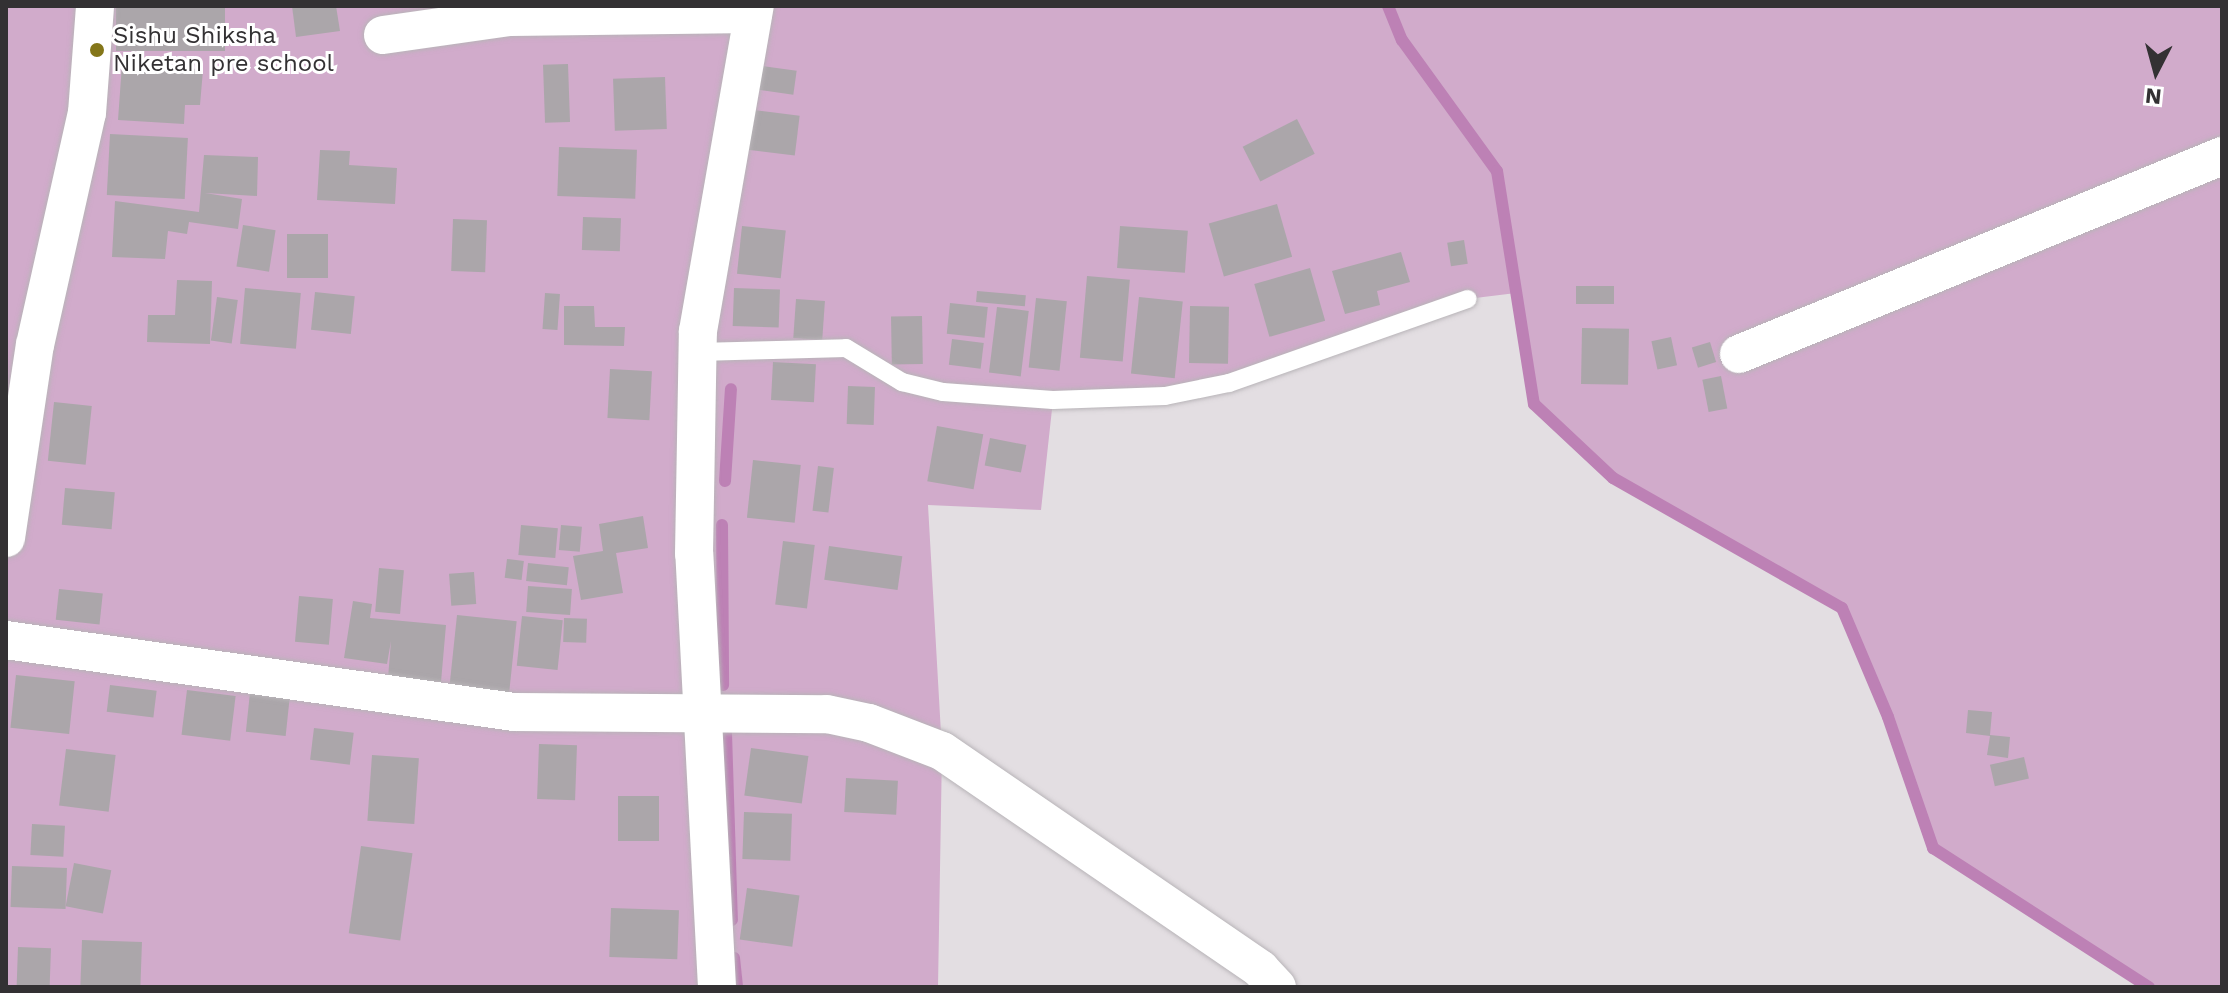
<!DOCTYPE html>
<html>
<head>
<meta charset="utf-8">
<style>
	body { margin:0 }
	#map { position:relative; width:2228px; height:993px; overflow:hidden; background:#e3dee2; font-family:"Work Sans",sans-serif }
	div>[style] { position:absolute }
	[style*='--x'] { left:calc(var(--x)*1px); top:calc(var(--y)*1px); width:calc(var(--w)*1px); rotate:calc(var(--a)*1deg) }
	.green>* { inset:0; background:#d1abcb }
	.stream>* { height:12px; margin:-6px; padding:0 6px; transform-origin:6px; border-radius:6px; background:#bd81b5 }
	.building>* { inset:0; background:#aba6aa; transform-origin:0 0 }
	.roads { filter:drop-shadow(0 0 2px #b8b4b8) drop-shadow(0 0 2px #b8b4b8) }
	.service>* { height:18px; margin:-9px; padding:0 9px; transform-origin:9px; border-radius:9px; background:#fff }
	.minor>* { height:38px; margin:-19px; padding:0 19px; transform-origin:19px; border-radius:19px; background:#fff }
	.dots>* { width:22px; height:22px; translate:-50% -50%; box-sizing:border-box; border:4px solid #fff; border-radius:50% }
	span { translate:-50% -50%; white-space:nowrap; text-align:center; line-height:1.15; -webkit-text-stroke:6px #fff; paint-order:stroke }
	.poi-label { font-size:24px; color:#333133 }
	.left { translate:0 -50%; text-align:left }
	.frame { position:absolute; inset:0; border:8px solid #333133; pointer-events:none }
	.north { position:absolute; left:2116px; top:32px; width:80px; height:80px; -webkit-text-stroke:6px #fff; paint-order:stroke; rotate:186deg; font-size:22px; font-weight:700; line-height:32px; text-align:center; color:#333133 }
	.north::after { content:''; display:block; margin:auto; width:28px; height:36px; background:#333133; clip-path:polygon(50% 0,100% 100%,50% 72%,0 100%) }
</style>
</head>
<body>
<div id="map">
	<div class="green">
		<div style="clip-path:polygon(6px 6px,2222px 6px,2222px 987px,2149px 987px,1933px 848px,1888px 717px,1842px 608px,1613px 478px,1534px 404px,1516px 293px,1467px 299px,1229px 383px,1053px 400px,1041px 510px,928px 505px,942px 751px,938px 987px,6px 987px)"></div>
	</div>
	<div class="stream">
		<div style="--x:1388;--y:6;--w:37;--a:68"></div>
		<div style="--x:1402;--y:40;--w:162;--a:54.1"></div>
		<div style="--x:1497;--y:171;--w:236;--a:81"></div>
		<div style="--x:1534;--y:404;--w:108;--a:43.1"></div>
		<div style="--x:1613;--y:478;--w:263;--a:29.6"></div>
		<div style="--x:1842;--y:608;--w:118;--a:67.1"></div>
		<div style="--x:1888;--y:717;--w:139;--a:71"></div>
		<div style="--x:1933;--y:848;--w:257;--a:32.8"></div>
		<div style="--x:725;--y:481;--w:92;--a:-86.3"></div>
		<div style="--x:722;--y:525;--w:160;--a:89.6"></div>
		<div style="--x:726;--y:733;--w:187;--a:88.2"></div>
		<div style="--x:734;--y:958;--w:29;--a:84"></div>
	</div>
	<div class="building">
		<div style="left:116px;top:6px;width:109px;height:45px"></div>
		<div style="clip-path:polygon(292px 6px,336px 6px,340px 31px,296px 37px)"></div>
		<div style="clip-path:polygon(122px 64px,203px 70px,200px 105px,185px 105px,184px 124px,118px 120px)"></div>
		<div style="left:568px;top:64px;width:58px;height:25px;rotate:88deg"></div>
		<div style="left:762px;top:66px;width:35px;height:24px;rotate:8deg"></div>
		<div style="left:665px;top:77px;width:52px;height:52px;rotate:88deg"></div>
		<div style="left:753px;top:110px;width:47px;height:40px;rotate:7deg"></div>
		<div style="left:1297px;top:119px;width:39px;height:61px;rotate:63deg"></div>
		<div style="left:110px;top:134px;width:78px;height:61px;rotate:3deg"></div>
		<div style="left:559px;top:147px;width:78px;height:49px;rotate:2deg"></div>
		<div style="clip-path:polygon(320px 150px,350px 151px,349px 165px,397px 168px,395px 204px,317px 200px)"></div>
		<div style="clip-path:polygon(204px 155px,258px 157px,257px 196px,205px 193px,242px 199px,238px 229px,189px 222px,187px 234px,168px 231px,165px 259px,112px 257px,115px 201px,199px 212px)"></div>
		<div style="left:1277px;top:204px;width:55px;height:71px;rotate:74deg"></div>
		<div style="left:583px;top:217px;width:38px;height:33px;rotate:2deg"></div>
		<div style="left:453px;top:219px;width:34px;height:52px;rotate:2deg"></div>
		<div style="left:243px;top:225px;width:33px;height:42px;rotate:9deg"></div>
		<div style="left:742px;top:226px;width:44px;height:48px;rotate:6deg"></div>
		<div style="left:1120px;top:226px;width:68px;height:42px;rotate:4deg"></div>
		<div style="left:287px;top:234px;width:41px;height:44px"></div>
		<div style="left:1464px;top:240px;width:24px;height:17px;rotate:81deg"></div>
		<div style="clip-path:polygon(1401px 252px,1410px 282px,1377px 291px,1380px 305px,1345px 314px,1332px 271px)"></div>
		<div style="left:1310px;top:268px;width:55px;height:58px;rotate:74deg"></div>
		<div style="left:1087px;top:276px;width:43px;height:82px;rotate:5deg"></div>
		<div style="clip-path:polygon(177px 280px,212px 281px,210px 344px,147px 342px,148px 315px,175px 315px)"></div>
		<div style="left:1614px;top:286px;width:18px;height:38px;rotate:90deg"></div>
		<div style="left:245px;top:288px;width:56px;height:56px;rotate:5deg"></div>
		<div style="left:734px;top:288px;width:46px;height:38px;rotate:2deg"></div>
		<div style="left:977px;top:291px;width:49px;height:11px;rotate:5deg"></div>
		<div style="left:315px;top:292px;width:40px;height:38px;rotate:6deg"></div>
		<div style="left:545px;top:293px;width:15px;height:36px;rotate:4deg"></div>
		<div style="left:217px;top:297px;width:21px;height:44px;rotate:8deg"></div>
		<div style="left:1139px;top:297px;width:44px;height:77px;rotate:6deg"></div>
		<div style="left:1036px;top:298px;width:31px;height:70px;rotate:6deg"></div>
		<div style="left:796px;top:299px;width:29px;height:39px;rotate:4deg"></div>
		<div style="left:950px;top:303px;width:38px;height:31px;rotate:6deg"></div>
		<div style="clip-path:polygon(564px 306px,594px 306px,595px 327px,625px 327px,624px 346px,564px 345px)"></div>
		<div style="left:1190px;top:306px;width:39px;height:57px;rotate:1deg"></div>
		<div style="left:997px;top:307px;width:32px;height:66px;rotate:7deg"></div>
		<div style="left:922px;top:316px;width:48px;height:31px;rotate:89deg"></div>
		<div style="left:1582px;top:328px;width:47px;height:56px;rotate:1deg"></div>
		<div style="left:1671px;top:337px;width:29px;height:20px;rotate:78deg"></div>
		<div style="left:952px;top:339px;width:32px;height:26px;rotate:7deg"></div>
		<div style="left:1710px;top:342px;width:21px;height:19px;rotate:73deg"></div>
		<div style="left:773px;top:362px;width:43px;height:38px;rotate:3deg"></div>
		<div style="left:610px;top:369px;width:42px;height:49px;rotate:3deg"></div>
		<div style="left:1721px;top:376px;width:33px;height:19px;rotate:79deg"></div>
		<div style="left:848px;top:386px;width:27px;height:38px;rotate:2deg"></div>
		<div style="left:54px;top:402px;width:38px;height:59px;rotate:6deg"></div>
		<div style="left:937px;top:426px;width:47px;height:56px;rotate:10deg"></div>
		<div style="left:990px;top:438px;width:37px;height:28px;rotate:11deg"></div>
		<div style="left:753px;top:460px;width:48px;height:58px;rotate:6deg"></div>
		<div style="left:818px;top:466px;width:16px;height:45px;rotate:7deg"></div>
		<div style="left:65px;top:488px;width:50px;height:37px;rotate:5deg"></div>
		<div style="clip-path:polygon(643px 516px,648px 548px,616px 553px,623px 593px,581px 600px,573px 556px,603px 551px,599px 524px)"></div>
		<div style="left:521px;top:525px;width:37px;height:30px;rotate:5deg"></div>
		<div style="left:561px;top:525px;width:21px;height:25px;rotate:5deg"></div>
		<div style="left:783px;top:541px;width:32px;height:64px;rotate:7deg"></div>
		<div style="left:829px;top:546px;width:74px;height:34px;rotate:8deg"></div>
		<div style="left:507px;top:559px;width:17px;height:19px;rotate:7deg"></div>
		<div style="left:528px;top:563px;width:41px;height:18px;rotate:6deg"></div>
		<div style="left:379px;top:568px;width:25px;height:44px;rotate:5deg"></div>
		<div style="left:474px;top:572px;width:32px;height:25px;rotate:86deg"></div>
		<div style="left:528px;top:586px;width:44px;height:26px;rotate:4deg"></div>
		<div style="left:59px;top:589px;width:44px;height:31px;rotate:6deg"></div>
		<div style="left:299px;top:596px;width:34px;height:46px;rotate:5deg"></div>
		<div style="clip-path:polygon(353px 601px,372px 604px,370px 618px,446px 625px,441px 682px,388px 678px,391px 641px,387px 664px,344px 658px)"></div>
		<div style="left:457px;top:615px;width:60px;height:77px;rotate:6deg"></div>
		<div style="left:522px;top:616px;width:41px;height:50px;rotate:6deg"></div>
		<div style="left:564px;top:618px;width:23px;height:24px;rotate:2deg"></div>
		<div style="left:16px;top:675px;width:59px;height:53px;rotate:6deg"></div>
		<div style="left:251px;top:683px;width:40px;height:49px;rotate:6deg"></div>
		<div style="left:110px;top:685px;width:47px;height:27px;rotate:7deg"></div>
		<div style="left:187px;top:690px;width:49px;height:45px;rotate:7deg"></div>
		<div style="clip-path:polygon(1968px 710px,1992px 712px,1990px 735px,2010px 737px,2008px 758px,1987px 755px,1990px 736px,1966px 733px)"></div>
		<div style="left:314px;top:728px;width:40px;height:32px;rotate:7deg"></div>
		<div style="left:539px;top:744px;width:38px;height:55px;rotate:2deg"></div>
		<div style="left:751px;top:748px;width:58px;height:48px;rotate:8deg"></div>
		<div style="left:66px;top:749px;width:50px;height:57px;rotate:7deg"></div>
		<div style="left:372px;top:755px;width:47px;height:66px;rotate:4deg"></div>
		<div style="left:2024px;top:757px;width:22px;height:35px;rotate:77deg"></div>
		<div style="left:846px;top:778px;width:52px;height:34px;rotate:3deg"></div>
		<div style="left:618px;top:796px;width:41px;height:45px"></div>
		<div style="left:744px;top:812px;width:48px;height:47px;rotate:2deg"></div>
		<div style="left:32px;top:824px;width:33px;height:31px;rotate:3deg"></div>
		<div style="left:361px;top:846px;width:52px;height:88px;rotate:8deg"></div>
		<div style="left:74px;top:863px;width:38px;height:44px;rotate:11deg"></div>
		<div style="left:12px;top:866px;width:55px;height:41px;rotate:2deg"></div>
		<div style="left:747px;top:888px;width:53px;height:52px;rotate:8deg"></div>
		<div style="left:611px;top:908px;width:68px;height:49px;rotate:2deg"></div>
		<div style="left:82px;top:940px;width:60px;height:45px;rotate:2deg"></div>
		<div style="left:18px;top:947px;width:33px;height:40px;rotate:2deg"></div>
	</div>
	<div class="roads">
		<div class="service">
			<div style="--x:698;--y:352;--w:148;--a:-1.5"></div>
			<div style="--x:846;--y:348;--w:66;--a:31.3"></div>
			<div style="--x:902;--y:382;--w:42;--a:13.7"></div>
			<div style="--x:943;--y:392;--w:110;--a:4.2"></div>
			<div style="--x:1053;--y:400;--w:112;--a:-2"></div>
			<div style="--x:1165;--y:396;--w:65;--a:-11.5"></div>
			<div style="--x:1229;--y:383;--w:253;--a:-19.4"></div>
		</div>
		<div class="minor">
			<div style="--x:383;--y:35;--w:128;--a:-8.1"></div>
			<div style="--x:510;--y:17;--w:243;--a:-0.7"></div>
			<div style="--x:1739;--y:354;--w:522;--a:-22.29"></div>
			<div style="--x:6;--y:538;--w:195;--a:-81.5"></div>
			<div style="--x:35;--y:345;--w:238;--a:-77.4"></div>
			<div style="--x:87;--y:113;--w:107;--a:-85.7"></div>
			<div style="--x:6;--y:640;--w:513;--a:8.07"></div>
			<div style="--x:514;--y:712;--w:313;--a:0.4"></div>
			<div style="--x:827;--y:714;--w:43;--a:12.1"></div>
			<div style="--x:869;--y:723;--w:78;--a:21"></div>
			<div style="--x:942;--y:751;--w:386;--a:34.4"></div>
			<div style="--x:1260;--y:969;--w:25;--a:47"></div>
			<div style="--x:717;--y:987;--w:434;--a:-93"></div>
			<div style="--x:694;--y:554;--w:223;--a:-89"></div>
			<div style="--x:698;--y:331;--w:330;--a:-80.1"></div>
		</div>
	</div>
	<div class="dots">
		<div style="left:97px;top:50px;background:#847619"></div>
	</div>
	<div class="poi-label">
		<span class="left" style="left:113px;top:50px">Sishu Shiksha<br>Niketan pre school</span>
	</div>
	<div class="frame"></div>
	<div class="north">N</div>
</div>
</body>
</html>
